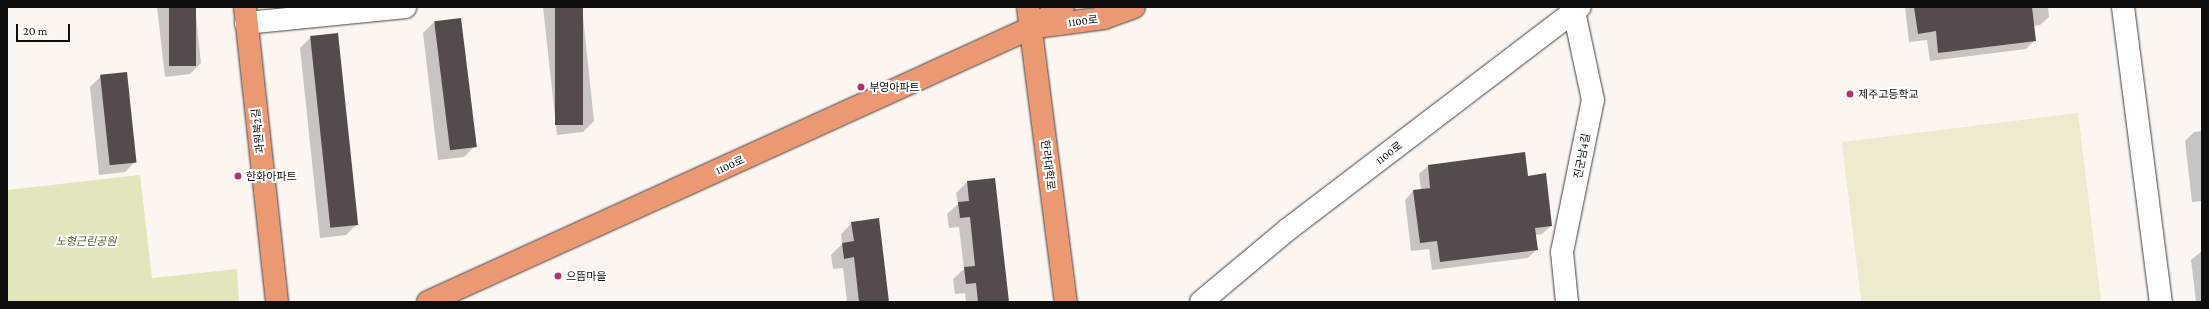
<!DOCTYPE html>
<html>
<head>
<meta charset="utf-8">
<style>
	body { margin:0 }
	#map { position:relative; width:2209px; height:309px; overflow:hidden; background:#fdf5f0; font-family:"Crimson Pro","Noto Sans KR",serif }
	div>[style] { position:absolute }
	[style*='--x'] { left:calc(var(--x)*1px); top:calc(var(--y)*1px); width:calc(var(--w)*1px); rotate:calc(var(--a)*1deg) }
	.green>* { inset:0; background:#e3e5bd }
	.pitch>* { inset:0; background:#edeace; transform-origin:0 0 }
	.shadow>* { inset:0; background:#0003 }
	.building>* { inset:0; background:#554b4c; transform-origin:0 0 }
	.roads { filter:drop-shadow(0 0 1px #414141) drop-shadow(0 0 1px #414141) }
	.minor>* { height:22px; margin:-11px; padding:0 11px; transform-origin:11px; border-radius:11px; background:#fff }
	.major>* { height:22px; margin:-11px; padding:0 11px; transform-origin:11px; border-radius:11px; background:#eb9973 }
	.dots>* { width:11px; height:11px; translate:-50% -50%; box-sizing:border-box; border:2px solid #fff; border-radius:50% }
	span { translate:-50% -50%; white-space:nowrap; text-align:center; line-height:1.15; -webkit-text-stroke:4px #fff; paint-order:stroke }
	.street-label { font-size:11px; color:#0e0e0e }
	.poi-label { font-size:11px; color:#0e0e0e }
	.left { translate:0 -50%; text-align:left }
	.park-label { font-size:11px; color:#4a5f24; font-style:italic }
	.frame { position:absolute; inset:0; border:8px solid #0e0e0e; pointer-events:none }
	.scale { position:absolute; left:16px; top:24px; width:54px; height:18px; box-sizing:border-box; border:2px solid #0e0e0e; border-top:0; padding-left:5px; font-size:12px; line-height:14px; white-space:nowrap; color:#0e0e0e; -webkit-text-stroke:3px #fff; paint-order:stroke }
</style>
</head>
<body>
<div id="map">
	<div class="green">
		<div style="clip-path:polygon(140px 175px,152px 278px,237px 269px,239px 302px,7px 302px,7px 190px)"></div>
	</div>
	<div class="pitch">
		<div style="left:2078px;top:113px;width:190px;height:238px;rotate:83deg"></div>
	</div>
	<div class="shadow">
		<div style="clip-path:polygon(157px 7px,195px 7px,201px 63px,190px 74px,165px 77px)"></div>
		<div style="clip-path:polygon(274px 7px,299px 7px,275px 14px)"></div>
		<div style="clip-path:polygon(543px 7px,582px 7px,594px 121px,583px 132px,557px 135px)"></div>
		<div style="clip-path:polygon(1905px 7px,2048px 7px,2049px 17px,2040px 25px,2033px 26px,2035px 40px,2026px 49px,1930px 61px,1927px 40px,1909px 42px)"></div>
		<div style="clip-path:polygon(434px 22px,475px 146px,464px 157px,438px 160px,423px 33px)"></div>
		<div style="clip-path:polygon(311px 37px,357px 224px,346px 235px,320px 238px,300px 48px)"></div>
		<div style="clip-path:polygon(101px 76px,136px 161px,125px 172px,99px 175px,90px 87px)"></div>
		<div style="clip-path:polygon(2202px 131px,2202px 201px,2192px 202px,2185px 141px,2194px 132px)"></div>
		<div style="clip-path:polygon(1524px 153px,1527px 177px,1551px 226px,1542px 234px,1535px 235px,1537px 249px,1528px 258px,1432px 270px,1429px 249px,1411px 251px,1405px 200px,1413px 191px,1421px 190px,1419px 174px,1428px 166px)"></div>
		<div style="clip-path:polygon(967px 182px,1008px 302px,966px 302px,965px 293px,955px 294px,953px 279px,964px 269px,959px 227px,949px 228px,947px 214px,958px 204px,956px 193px)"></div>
		<div style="clip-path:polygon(852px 223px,888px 302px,847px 302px,843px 268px,833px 269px,831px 255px,842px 244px,841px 234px)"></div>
		<div style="clip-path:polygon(2202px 251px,2202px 302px,2196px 302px,2191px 260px)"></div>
	</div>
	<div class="building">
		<div style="left:169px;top:7px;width:27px;height:59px"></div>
		<div style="left:555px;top:7px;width:28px;height:118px"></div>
		<div style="clip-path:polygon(1914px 7px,2032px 7px,2036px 41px,1938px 53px,1936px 31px,1918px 34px)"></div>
		<div style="left:461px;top:18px;width:130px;height:27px;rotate:83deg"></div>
		<div style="left:338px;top:33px;width:193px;height:28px;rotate:84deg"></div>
		<div style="left:127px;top:72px;width:91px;height:27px;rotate:84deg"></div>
		<div style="clip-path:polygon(1525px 152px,1528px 176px,1546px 173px,1552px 226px,1535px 228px,1538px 250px,1440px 262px,1437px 241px,1420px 243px,1413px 190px,1430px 188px,1428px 165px)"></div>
		<div style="clip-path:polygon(995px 178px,1009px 302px,978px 302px,976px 283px,966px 284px,964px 267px,975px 266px,970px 217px,960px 218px,958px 202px,969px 201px,967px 181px)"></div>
		<div style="clip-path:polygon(879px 218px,889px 302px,859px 302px,854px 257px,844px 259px,842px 243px,854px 241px,851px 222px)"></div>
	</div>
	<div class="roads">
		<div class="minor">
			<div style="--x:2123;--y:7;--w:297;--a:82.7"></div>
			<div style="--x:246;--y:23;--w:160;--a:-5.7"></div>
			<div style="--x:1201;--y:302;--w:112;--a:-39.9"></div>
			<div style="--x:1287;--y:230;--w:368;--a:-37.3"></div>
			<div style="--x:1567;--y:302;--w:50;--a:-95.7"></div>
			<div style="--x:1562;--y:252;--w:155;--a:-78.5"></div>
			<div style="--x:1593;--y:100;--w:91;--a:-102.1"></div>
		</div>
		<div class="major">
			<div style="--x:245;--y:7;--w:297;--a:83.8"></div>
			<div style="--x:1028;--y:7;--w:297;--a:82.7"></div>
			<div style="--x:1036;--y:27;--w:69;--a:-7.5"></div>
			<div style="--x:1104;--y:18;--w:32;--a:-20"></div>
			<div style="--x:428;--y:302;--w:662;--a:-24.44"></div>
			<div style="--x:1031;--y:28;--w:38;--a:-33"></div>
		</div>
	</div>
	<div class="dots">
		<div style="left:861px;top:87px;background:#b03470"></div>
		<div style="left:1850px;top:94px;background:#b03470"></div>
		<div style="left:238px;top:176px;background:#b03470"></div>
		<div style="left:558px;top:276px;background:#b03470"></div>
	</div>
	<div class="street-label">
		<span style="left:1083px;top:21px;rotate:-7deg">1100로</span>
		<span style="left:258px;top:131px;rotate:-96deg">과원북2길</span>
		<span style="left:1389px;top:153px;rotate:-37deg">1100로</span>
		<span style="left:1582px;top:156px;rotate:-79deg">진군남4길</span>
		<span style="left:730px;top:165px;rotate:-24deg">1100로</span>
		<span style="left:1048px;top:165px;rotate:83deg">한라대학로</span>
	</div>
	<div class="poi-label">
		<span class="left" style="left:869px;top:87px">부영아파트</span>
		<span class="left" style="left:1858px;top:94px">제주고등학교</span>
		<span class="left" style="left:246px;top:176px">한화아파트</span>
		<span class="left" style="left:566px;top:276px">으뜸마을</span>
	</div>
	<div class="park-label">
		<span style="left:86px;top:241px">노형근린공원</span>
	</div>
	<div class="frame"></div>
	<div class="scale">20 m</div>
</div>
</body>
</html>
